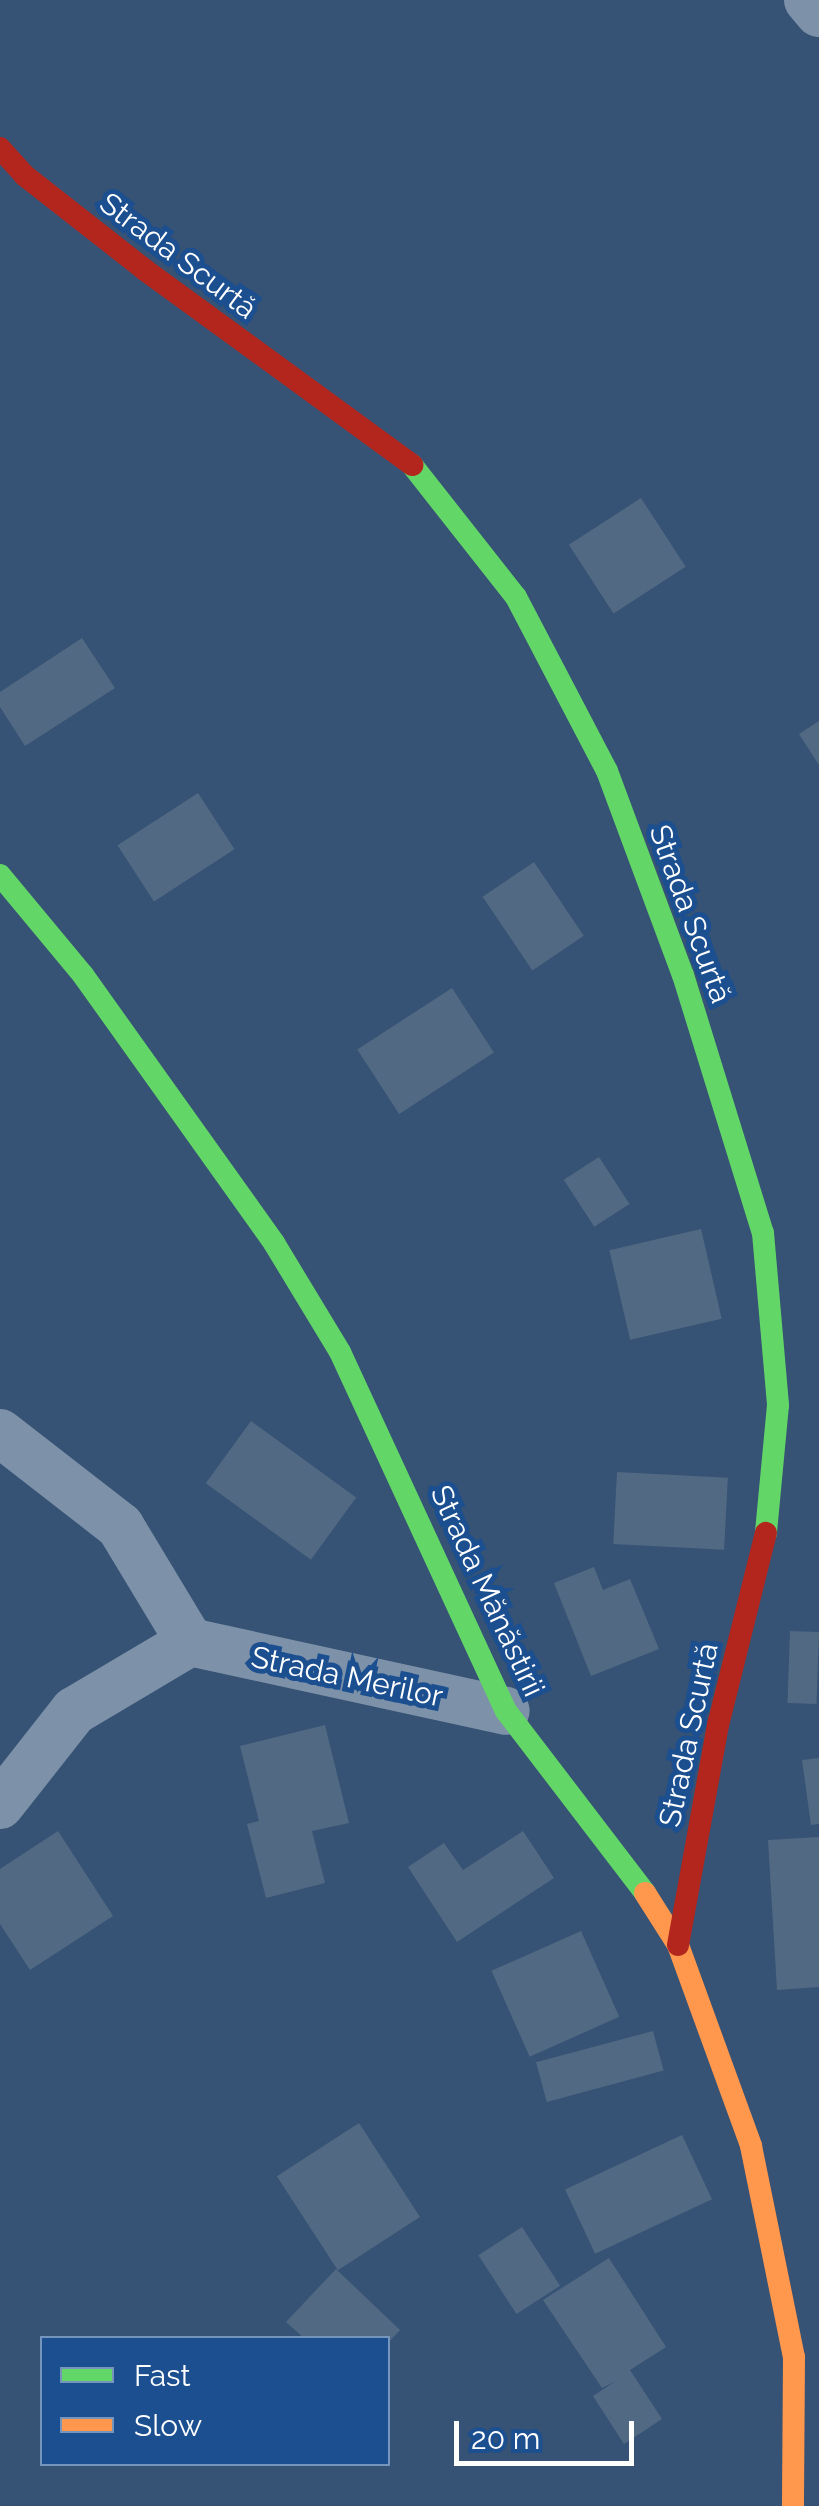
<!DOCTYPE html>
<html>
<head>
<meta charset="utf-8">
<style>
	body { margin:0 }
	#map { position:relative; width:819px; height:2506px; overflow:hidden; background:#365274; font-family:Raleway,sans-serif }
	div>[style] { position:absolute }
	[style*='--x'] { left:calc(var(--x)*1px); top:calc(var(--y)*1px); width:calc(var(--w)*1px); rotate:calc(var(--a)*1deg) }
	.building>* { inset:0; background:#526984; transform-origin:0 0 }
	.street>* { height:48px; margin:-24px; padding:0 24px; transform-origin:24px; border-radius:24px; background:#7d92a8 }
	.fast>* { height:22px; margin:-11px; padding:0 11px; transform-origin:11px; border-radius:11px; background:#63d668 }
	.slow>* { height:22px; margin:-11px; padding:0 11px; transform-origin:11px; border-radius:11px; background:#ff974d }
	.jam>* { height:22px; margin:-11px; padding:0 11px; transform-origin:11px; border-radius:11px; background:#b3261e }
	span { translate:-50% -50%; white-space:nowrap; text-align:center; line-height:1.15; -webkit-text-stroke:10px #1b4f8f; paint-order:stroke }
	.street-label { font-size:30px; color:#fff }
	.legend { position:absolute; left:40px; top:2336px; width:350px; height:130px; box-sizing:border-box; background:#1b4f8f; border:2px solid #7695bc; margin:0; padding:12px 18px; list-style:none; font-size:30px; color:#fff }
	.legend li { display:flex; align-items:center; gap:20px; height:50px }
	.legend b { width:50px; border:2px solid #7695bc }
	.scale { position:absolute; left:454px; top:2421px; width:180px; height:45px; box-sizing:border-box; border:5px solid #fff; border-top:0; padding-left:12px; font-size:30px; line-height:35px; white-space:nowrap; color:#fff; -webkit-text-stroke:8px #1b4f8f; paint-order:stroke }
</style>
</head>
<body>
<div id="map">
	<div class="building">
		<div style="left:641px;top:498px;width:82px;height:86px;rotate:57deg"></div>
		<div style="clip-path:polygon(82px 638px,115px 688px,25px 746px,0 707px,0 692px)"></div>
		<div style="clip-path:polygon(819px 721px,819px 765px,799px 734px)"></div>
		<div style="left:198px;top:793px;width:67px;height:96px;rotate:57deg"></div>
		<div style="left:534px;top:862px;width:89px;height:62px;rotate:56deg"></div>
		<div style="left:452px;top:988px;width:77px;height:113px;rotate:57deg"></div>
		<div style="left:599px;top:1157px;width:56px;height:42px;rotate:57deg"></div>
		<div style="left:701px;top:1229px;width:92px;height:94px;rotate:77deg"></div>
		<div style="left:251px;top:1421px;width:130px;height:77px;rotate:36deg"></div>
		<div style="left:617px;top:1472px;width:111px;height:72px;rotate:3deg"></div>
		<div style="clip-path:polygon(594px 1567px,603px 1590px,630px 1579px,659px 1649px,591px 1676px,554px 1583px)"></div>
		<div style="left:790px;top:1631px;width:29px;height:72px;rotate:2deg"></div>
		<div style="clip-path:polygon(325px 1725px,349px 1823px,312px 1831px,325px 1883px,266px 1898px,247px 1824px,259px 1821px,240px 1746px)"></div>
		<div style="clip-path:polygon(819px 1758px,819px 1824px,811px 1825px,802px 1760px)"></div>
		<div style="clip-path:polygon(58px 1831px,113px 1916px,30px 1970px,0 1924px,0 1869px)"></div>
		<div style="clip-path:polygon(523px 1831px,554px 1878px,457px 1942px,408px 1867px,444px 1843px,463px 1870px)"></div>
		<div style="clip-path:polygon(819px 1837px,819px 1987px,777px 1990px,768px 1840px)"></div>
		<div style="left:581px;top:1931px;width:94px;height:98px;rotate:66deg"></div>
		<div style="left:653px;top:2031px;width:41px;height:121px;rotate:75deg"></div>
		<div style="left:359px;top:2123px;width:112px;height:98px;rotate:57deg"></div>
		<div style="left:682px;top:2135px;width:71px;height:129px;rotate:65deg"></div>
		<div style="left:522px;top:2227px;width:70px;height:52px;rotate:57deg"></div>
		<div style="clip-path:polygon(609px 2258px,666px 2347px,630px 2370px,662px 2419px,624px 2444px,593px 2396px,616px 2381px,602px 2388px,543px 2300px)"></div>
		<div style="clip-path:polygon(336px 2269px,400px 2330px,388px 2343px,304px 2338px,286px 2322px)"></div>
	</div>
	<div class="street">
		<div style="--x:808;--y:0;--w:17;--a:50"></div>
		<div style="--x:0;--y:1433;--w:152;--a:37.8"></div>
		<div style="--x:120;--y:1526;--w:135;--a:58.9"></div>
		<div style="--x:0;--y:1805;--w:120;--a:-51.8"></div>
		<div style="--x:74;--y:1711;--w:135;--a:-30.7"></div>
		<div style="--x:190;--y:1642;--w:323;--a:12.3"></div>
	</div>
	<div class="fast">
		<div style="--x:412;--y:465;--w:168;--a:51.8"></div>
		<div style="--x:516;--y:597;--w:196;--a:62.4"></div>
		<div style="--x:607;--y:771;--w:218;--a:69.6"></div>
		<div style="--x:683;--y:975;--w:270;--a:72.8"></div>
		<div style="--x:763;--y:1233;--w:173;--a:85"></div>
		<div style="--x:778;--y:1405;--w:129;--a:95.4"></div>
		<div style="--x:0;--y:875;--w:130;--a:50.3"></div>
		<div style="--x:83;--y:975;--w:329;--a:54.5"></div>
		<div style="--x:274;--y:1243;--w:127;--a:58.8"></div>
		<div style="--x:340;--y:1352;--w:396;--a:65.2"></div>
		<div style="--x:506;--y:1711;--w:229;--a:52.6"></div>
	</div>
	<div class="slow">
		<div style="--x:645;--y:1893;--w:62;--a:57.6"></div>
		<div style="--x:678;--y:1945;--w:214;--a:70"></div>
		<div style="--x:751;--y:2146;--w:215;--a:78.5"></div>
		<div style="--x:794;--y:2357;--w:149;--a:90.4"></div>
	</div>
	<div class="jam">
		<div style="--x:0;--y:148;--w:36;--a:48"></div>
		<div style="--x:24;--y:175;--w:154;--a:38.1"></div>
		<div style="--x:145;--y:270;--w:331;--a:36.1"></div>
		<div style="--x:678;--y:1945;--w:224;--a:-79.7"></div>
		<div style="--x:718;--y:1725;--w:198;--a:-76"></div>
	</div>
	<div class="street-label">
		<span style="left:178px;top:256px;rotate:37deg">Strada Scurtă</span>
		<span style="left:690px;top:914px;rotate:70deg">Strada Scurtă</span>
		<span style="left:487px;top:1591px;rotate:65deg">Strada Mănăstirii</span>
		<span style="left:347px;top:1677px;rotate:12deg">Strada Merilor</span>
		<span style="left:689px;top:1735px;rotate:-78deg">Strada Scurtă</span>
	</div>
	<ul class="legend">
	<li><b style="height:12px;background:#63d668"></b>Fast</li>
	<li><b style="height:12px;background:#ff974d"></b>Slow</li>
	</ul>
	<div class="scale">20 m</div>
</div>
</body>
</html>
